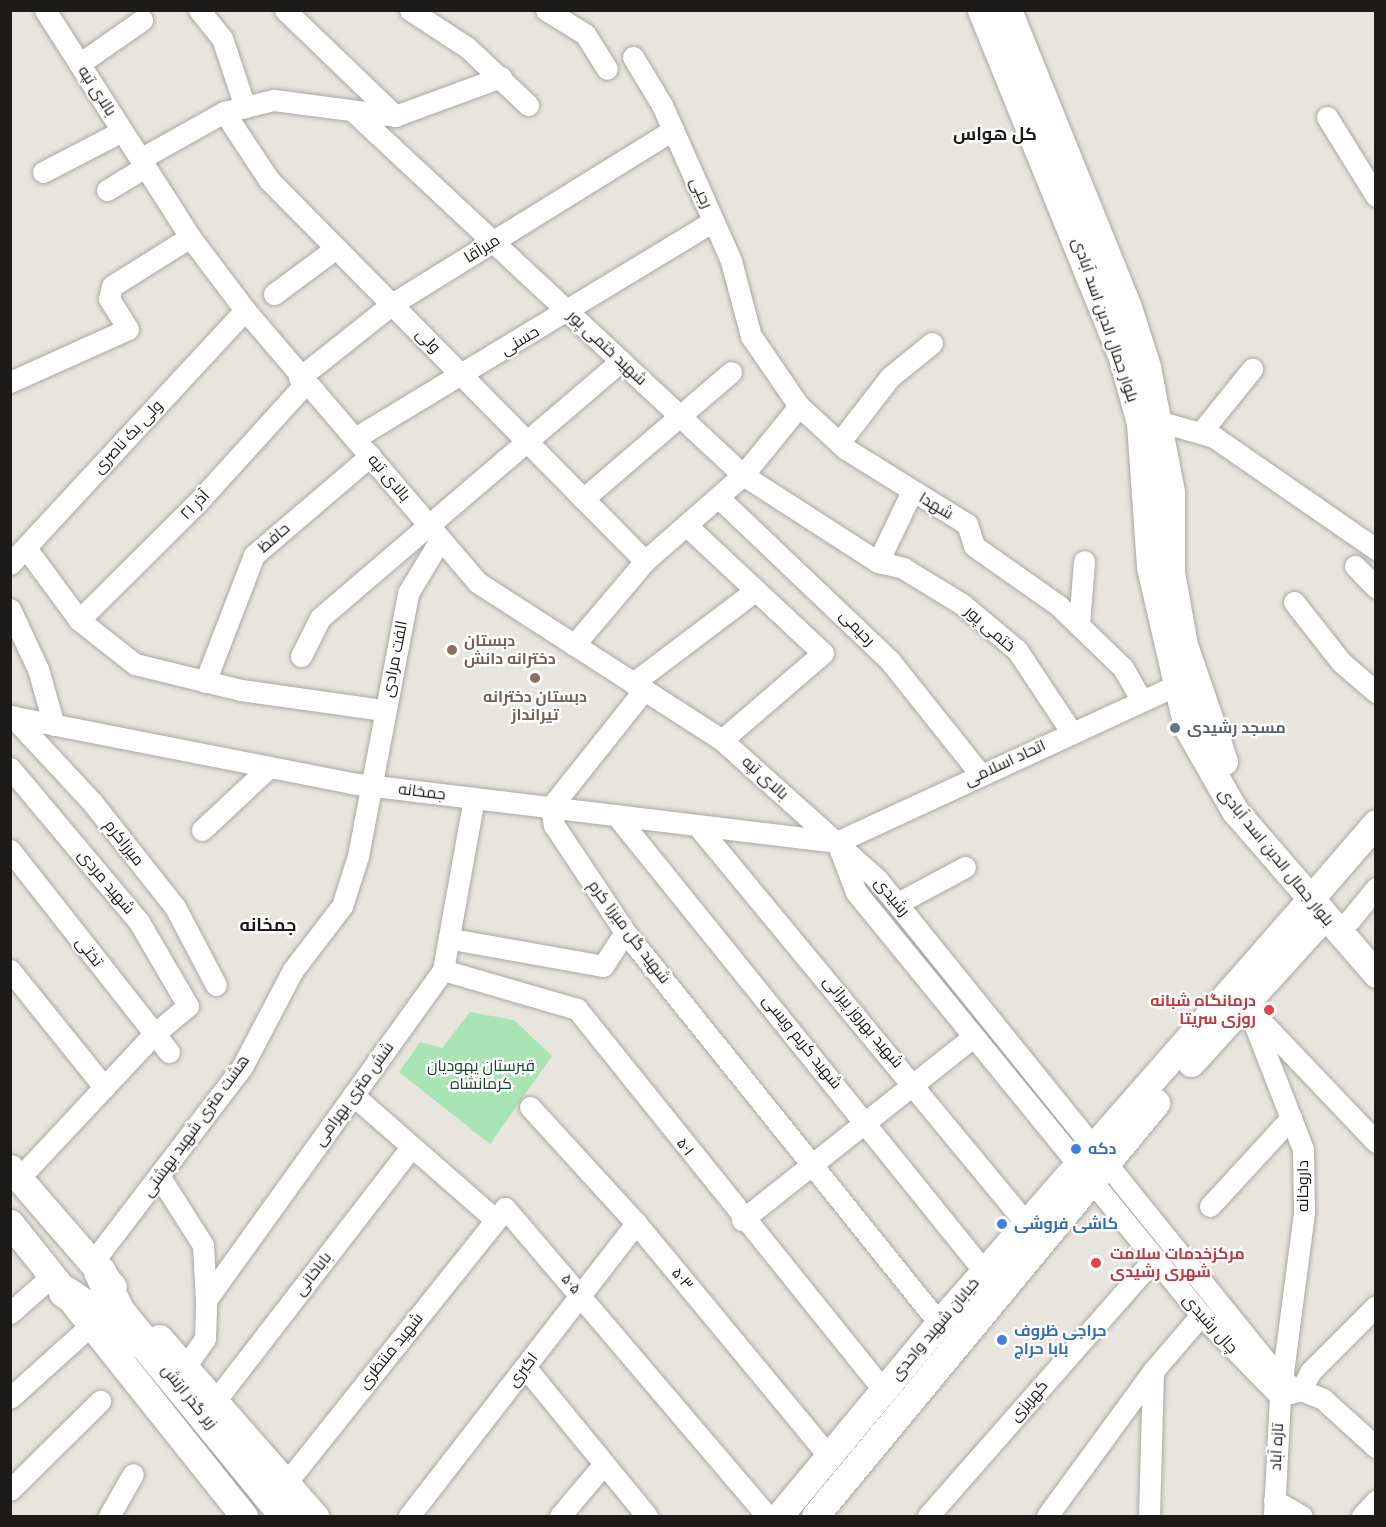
<!DOCTYPE html>
<html>
<head>
<meta charset="utf-8">
<style>
	body { margin:0 }
	#map { position:relative; width:1386px; height:1527px; overflow:hidden; background:#e8e5df; font-family:Raleway,Cairo,sans-serif }
	div>[style] { position:absolute }
	[style*='--x'] { left:calc(var(--x)*1px); top:calc(var(--y)*1px); width:calc(var(--w)*1px); rotate:calc(var(--a)*1deg) }
	.green>* { inset:0; background:#a9e4b5 }
	.roads { filter:drop-shadow(0 0 2px #aaa7a2) drop-shadow(0 0 2px #aaa7a2) }
	.minor>* { height:21px; margin:-10.5px; padding:0 10.5px; transform-origin:10.5px; border-radius:10.5px; background:#fff }
	.major>* { height:27px; margin:-13.5px; padding:0 13.5px; transform-origin:13.5px; border-radius:13.5px; background:#fff }
	.highway>* { height:32px; margin:-16px; padding:0 16px; transform-origin:16px; border-radius:16px; background:#fff }
	.dots>* { width:16px; height:16px; translate:-50% -50%; box-sizing:border-box; border:3px solid #fff; border-radius:50% }
	span { translate:-50% -50%; white-space:nowrap; text-align:center; line-height:1.15; -webkit-text-stroke:4.5px #fff; paint-order:stroke }
	.street-label { font-size:16px; color:#1c1b19 }
	.education-label { font-size:16px; color:#785e54; font-weight:700 }
	.left { translate:0 -50%; text-align:left }
	.worship-label { font-size:16px; color:#5b616d; font-weight:700 }
	.health-label { font-size:16px; color:#be3a42; font-weight:700 }
	.right { translate:-100% -50%; text-align:right }
	.park-label { font-size:16px; color:#164926 }
	.shop-label { font-size:16px; color:#366cbe; font-weight:700 }
	.neighbourhood-label { font-size:18px; color:#1c1b19; font-weight:700 }
	.frame { position:absolute; inset:0; border:12px solid #1c1b19; pointer-events:none }
</style>
</head>
<body>
<div id="map">
	<div class="green">
		<div style="clip-path:polygon(470px 1012px,514px 1020px,552px 1056px,490px 1144px,399px 1072px,420px 1042px,442px 1048px)"></div>
	</div>
	<div class="roads">
		<div class="minor">
			<div style="--x:45;--y:10;--w:269;--a:57.4"></div>
			<div style="--x:190;--y:237;--w:91;--a:53"></div>
			<div style="--x:245;--y:310;--w:358;--a:49.5"></div>
			<div style="--x:477;--y:582;--w:292;--a:32.8"></div>
			<div style="--x:722;--y:740;--w:208;--a:41.9"></div>
			<div style="--x:877;--y:879;--w:624;--a:51.11"></div>
			<div style="--x:1269;--y:1365;--w:37;--a:45"></div>
			<div style="--x:199;--y:10;--w:36;--a:51"></div>
			<div style="--x:222;--y:38;--w:73;--a:71.6"></div>
			<div style="--x:285;--y:10;--w:153;--a:43.9"></div>
			<div style="--x:410;--y:10;--w:69;--a:33.2"></div>
			<div style="--x:468;--y:48;--w:83;--a:43.5"></div>
			<div style="--x:546;--y:10;--w:46;--a:31.6"></div>
			<div style="--x:585;--y:34;--w:41;--a:57.8"></div>
			<div style="--x:633;--y:57;--w:56;--a:58.9"></div>
			<div style="--x:662;--y:105;--w:171;--a:66.1"></div>
			<div style="--x:731;--y:261;--w:78;--a:75.1"></div>
			<div style="--x:751;--y:336;--w:85;--a:55.6"></div>
			<div style="--x:799;--y:406;--w:64;--a:42.5"></div>
			<div style="--x:846;--y:449;--w:142;--a:31.8"></div>
			<div style="--x:967;--y:524;--w:23;--a:72"></div>
			<div style="--x:974;--y:546;--w:103;--a:35.1"></div>
			<div style="--x:1058;--y:605;--w:91;--a:44.1"></div>
			<div style="--x:1123;--y:668;--w:38;--a:60"></div>
			<div style="--x:79;--y:64;--w:77;--a:-34.9"></div>
			<div style="--x:224;--y:112;--w:82;--a:56.5"></div>
			<div style="--x:269;--y:180;--w:535;--a:45.38"></div>
			<div style="--x:354;--y:112;--w:532;--a:43.02"></div>
			<div style="--x:743;--y:475;--w:161;--a:32.8"></div>
			<div style="--x:878;--y:562;--w:26;--a:13"></div>
			<div style="--x:903;--y:568;--w:69;--a:31.4"></div>
			<div style="--x:962;--y:604;--w:72;--a:39.9"></div>
			<div style="--x:1017;--y:650;--w:100;--a:56.5"></div>
			<div style="--x:1327;--y:117;--w:93;--a:58.2"></div>
			<div style="--x:140;--y:159;--w:96;--a:-29.2"></div>
			<div style="--x:224;--y:112;--w:22;--a:-13"></div>
			<div style="--x:245;--y:107;--w:30;--a:-14"></div>
			<div style="--x:274;--y:100;--w:122;--a:7.5"></div>
			<div style="--x:395;--y:116;--w:113;--a:-20.2"></div>
			<div style="--x:43;--y:172;--w:89;--a:-27.4"></div>
			<div style="--x:107;--y:190;--w:44;--a:-31.2"></div>
			<div style="--x:274;--y:294;--w:77;--a:-36.6"></div>
			<div style="--x:299;--y:378;--w:119;--a:-38.5"></div>
			<div style="--x:392;--y:304;--w:331;--a:-31.8"></div>
			<div style="--x:10;--y:382;--w:129;--a:-24.2"></div>
			<div style="--x:128;--y:329;--w:36;--a:-122"></div>
			<div style="--x:109;--y:299;--w:13;--a:-77"></div>
			<div style="--x:112;--y:286;--w:92;--a:-32.1"></div>
			<div style="--x:1161;--y:422;--w:55;--a:15.8"></div>
			<div style="--x:1214;--y:437;--w:197;--a:34.7"></div>
			<div style="--x:1202;--y:431;--w:80;--a:-51.1"></div>
			<div style="--x:355;--y:438;--w:419;--a:-31.2"></div>
			<div style="--x:839;--y:443;--w:83;--a:-52.3"></div>
			<div style="--x:890;--y:377;--w:54;--a:-39"></div>
			<div style="--x:718;--y:497;--w:238;--a:43.6"></div>
			<div style="--x:890;--y:661;--w:146;--a:51.4"></div>
			<div style="--x:583;--y:499;--w:195;--a:-40.6"></div>
			<div style="--x:686;--y:525;--w:187;--a:43.1"></div>
			<div style="--x:823;--y:653;--w:133;--a:139.3"></div>
			<div style="--x:26;--y:548;--w:89;--a:53.6"></div>
			<div style="--x:79;--y:620;--w:71;--a:38.2"></div>
			<div style="--x:135;--y:664;--w:109;--a:13.8"></div>
			<div style="--x:241;--y:690;--w:144;--a:8"></div>
			<div style="--x:878;--y:562;--w:79;--a:-64.4"></div>
			<div style="--x:10;--y:564;--w:346;--a:-47.2"></div>
			<div style="--x:1355;--y:566;--w:30;--a:46"></div>
			<div style="--x:1294;--y:602;--w:76;--a:51.9"></div>
			<div style="--x:1341;--y:662;--w:46;--a:40.6"></div>
			<div style="--x:10;--y:609;--w:66;--a:65"></div>
			<div style="--x:38;--y:669;--w:58;--a:74.1"></div>
			<div style="--x:79;--y:620;--w:166;--a:-44.8"></div>
			<div style="--x:197;--y:503;--w:161;--a:-47.8"></div>
			<div style="--x:1079;--y:625;--w:64;--a:-85.5"></div>
			<div style="--x:574;--y:645;--w:110;--a:-49.8"></div>
			<div style="--x:645;--y:561;--w:130;--a:-41.3"></div>
			<div style="--x:743;--y:475;--w:89;--a:-50.9"></div>
			<div style="--x:301;--y:656;--w:42;--a:-63.4"></div>
			<div style="--x:320;--y:618;--w:396;--a:-40.5"></div>
			<div style="--x:205;--y:682;--w:136;--a:-68.9"></div>
			<div style="--x:254;--y:555;--w:153;--a:-40.5"></div>
			<div style="--x:633;--y:683;--w:154;--a:-37.1"></div>
			<div style="--x:644;--y:690;--w:149;--a:128.5"></div>
			<div style="--x:551;--y:807;--w:18;--a:81"></div>
			<div style="--x:554;--y:825;--w:128;--a:56.4"></div>
			<div style="--x:625;--y:932;--w:501;--a:51.23"></div>
			<div style="--x:10;--y:716;--w:347;--a:11.1"></div>
			<div style="--x:350;--y:783;--w:491;--a:6.9"></div>
			<div style="--x:12;--y:716;--w:117;--a:47.1"></div>
			<div style="--x:92;--y:802;--w:134;--a:51.7"></div>
			<div style="--x:175;--y:907;--w:88;--a:62.3"></div>
			<div style="--x:10;--y:768;--w:201;--a:50"></div>
			<div style="--x:139;--y:922;--w:97;--a:59.7"></div>
			<div style="--x:188;--y:1006;--w:45;--a:140.4"></div>
			<div style="--x:153;--y:1035;--w:196;--a:133.1"></div>
			<div style="--x:616;--y:815;--w:586;--a:51.1"></div>
			<div style="--x:697;--y:825;--w:516;--a:50.42"></div>
			<div style="--x:202;--y:830;--w:92;--a:-43.2"></div>
			<div style="--x:837;--y:842;--w:371;--a:-24.8"></div>
			<div style="--x:838;--y:845;--w:50;--a:69"></div>
			<div style="--x:856;--y:892;--w:546;--a:50.8"></div>
			<div style="--x:1201;--y:1315;--w:113;--a:45.7"></div>
			<div style="--x:1280;--y:1396;--w:22;--a:-16"></div>
			<div style="--x:1301;--y:1390;--w:24;--a:22"></div>
			<div style="--x:1323;--y:1399;--w:72;--a:42.2"></div>
			<div style="--x:10;--y:850;--w:257;--a:51.8"></div>
			<div style="--x:898;--y:903;--w:76;--a:-28.2"></div>
			<div style="--x:1349;--y:921;--w:43;--a:-50.7"></div>
			<div style="--x:452;--y:939;--w:153;--a:10.1"></div>
			<div style="--x:603;--y:966;--w:40;--a:-57.1"></div>
			<div style="--x:10;--y:970;--w:151;--a:51.2"></div>
			<div style="--x:443;--y:970;--w:140;--a:16.2"></div>
			<div style="--x:577;--y:1009;--w:489;--a:51.2"></div>
			<div style="--x:1246;--y:1003;--w:157;--a:68.7"></div>
			<div style="--x:1303;--y:1149;--w:64;--a:89.1"></div>
			<div style="--x:1304;--y:1213;--w:185;--a:97.5"></div>
			<div style="--x:1280;--y:1396;--w:120;--a:92.9"></div>
			<div style="--x:1257;--y:1017;--w:173;--a:46.4"></div>
			<div style="--x:353;--y:1095;--w:190;--a:41.2"></div>
			<div style="--x:496;--y:1220;--w:15;--a:-53"></div>
			<div style="--x:505;--y:1208;--w:404;--a:49.6"></div>
			<div style="--x:530;--y:1107;--w:157;--a:47.6"></div>
			<div style="--x:636;--y:1223;--w:303;--a:50.4"></div>
			<div style="--x:161;--y:1179;--w:78;--a:57.5"></div>
			<div style="--x:203;--y:1245;--w:55;--a:86.9"></div>
			<div style="--x:1210;--y:1206;--w:120;--a:-47.4"></div>
			<div style="--x:742;--y:1220;--w:295;--a:-38.4"></div>
			<div style="--x:92;--y:1263;--w:247;--a:-52.6"></div>
			<div style="--x:242;--y:1067;--w:110;--a:-62.3"></div>
			<div style="--x:293;--y:970;--w:81;--a:-52.6"></div>
			<div style="--x:342;--y:906;--w:52;--a:-72.3"></div>
			<div style="--x:358;--y:856;--w:268;--a:-79.2"></div>
			<div style="--x:408;--y:593;--w:62;--a:-58.9"></div>
			<div style="--x:10;--y:1313;--w:56;--a:-41.4"></div>
			<div style="--x:185;--y:1367;--w:35;--a:-55"></div>
			<div style="--x:205;--y:1338;--w:38;--a:-88"></div>
			<div style="--x:206;--y:1300;--w:406;--a:-54.3"></div>
			<div style="--x:443;--y:970;--w:175;--a:-79.8"></div>
			<div style="--x:525;--y:1367;--w:193;--a:50.7"></div>
			<div style="--x:1301;--y:1390;--w:20;--a:-63"></div>
			<div style="--x:1310;--y:1372;--w:93;--a:-45"></div>
			<div style="--x:10;--y:1398;--w:109;--a:-42"></div>
			<div style="--x:215;--y:1401;--w:321;--a:-52.3"></div>
			<div style="--x:286;--y:1483;--w:337;--a:-51.4"></div>
			<div style="--x:10;--y:1490;--w:127;--a:-44.7"></div>
			<div style="--x:1274;--y:1500;--w:32;--a:30"></div>
			<div style="--x:109;--y:1516;--w:48;--a:-60.3"></div>
			<div style="--x:409;--y:1516;--w:371;--a:-52.2"></div>
			<div style="--x:560;--y:1516;--w:68;--a:-49.8"></div>
			<div style="--x:928;--y:1516;--w:342;--a:-48.7"></div>
			<div style="--x:1047;--y:1516;--w:180;--a:-53.8"></div>
			<div style="--x:1153;--y:1371;--w:74;--a:-49.4"></div>
			<div style="--x:1149;--y:1516;--w:145;--a:-88.4"></div>
			<div style="--x:1362;--y:1516;--w:21;--a:-47"></div>
		</div>
		<div class="major">
			<div style="--x:981;--y:10;--w:375;--a:67.9"></div>
			<div style="--x:1122;--y:358;--w:67;--a:74.5"></div>
			<div style="--x:1140;--y:423;--w:144;--a:86"></div>
			<div style="--x:1150;--y:567;--w:164;--a:77"></div>
			<div style="--x:1187;--y:727;--w:97;--a:60.3"></div>
			<div style="--x:1235;--y:811;--w:216;--a:49.1"></div>
			<div style="--x:1008;--y:10;--w:320;--a:68"></div>
			<div style="--x:1128;--y:307;--w:63;--a:72.4"></div>
			<div style="--x:1147;--y:367;--w:127;--a:79.1"></div>
			<div style="--x:1171;--y:492;--w:80;--a:90"></div>
			<div style="--x:1171;--y:572;--w:74;--a:79.9"></div>
			<div style="--x:1184;--y:645;--w:123;--a:71"></div>
			<div style="--x:1319;--y:889;--w:87;--a:-49.2"></div>
			<div style="--x:1191;--y:1063;--w:196;--a:-47.7"></div>
			<div style="--x:10;--y:1168;--w:157;--a:49.1"></div>
			<div style="--x:10;--y:1223;--w:375;--a:51.4"></div>
			<div style="--x:159;--y:1338;--w:237;--a:48.8"></div>
			<div style="--x:779;--y:1516;--w:251;--a:-50.3"></div>
			<div style="--x:939;--y:1323;--w:560;--a:-48.77"></div>
			<div style="--x:815;--y:1516;--w:536;--a:-50.45"></div>
		</div>
		<div class="highway">
			<div style="--x:100;--y:1272;--w:44;--a:64.6"></div>
			<div style="--x:119;--y:1312;--w:264;--a:50.7"></div>
			<div style="--x:65;--y:1292;--w:46;--a:34.4"></div>
			<div style="--x:103;--y:1318;--w:34;--a:50"></div>
		</div>
	</div>
	<div class="dots">
		<div style="left:452px;top:650px;background:#8d6e63"></div>
		<div style="left:535px;top:678px;background:#8d6e63"></div>
		<div style="left:1175px;top:728px;background:#6b7280"></div>
		<div style="left:1269px;top:1010px;background:#e0444e"></div>
		<div style="left:1076px;top:1149px;background:#3f7fe0"></div>
		<div style="left:1002px;top:1224px;background:#3f7fe0"></div>
		<div style="left:1096px;top:1263px;background:#e0444e"></div>
		<div style="left:1002px;top:1340px;background:#3f7fe0"></div>
	</div>
	<div class="street-label">
		<span style="left:97px;top:91px;rotate:57deg">بالای تپه</span>
		<span style="left:701px;top:193px;rotate:66deg">رجبی</span>
		<span style="left:482px;top:249px;rotate:-32deg">میرآقا</span>
		<span style="left:1105px;top:320px;rotate:71deg">بلوار جمال الدین اسد آبادی</span>
		<span style="left:428px;top:341px;rotate:45deg">ولی</span>
		<span style="left:520px;top:341px;rotate:-31deg">حسنی</span>
		<span style="left:607px;top:348px;rotate:43deg">شهید ختمی پور</span>
		<span style="left:128px;top:437px;rotate:-47deg">ولی بک ناصری</span>
		<span style="left:389px;top:478px;rotate:50deg">بالای تپه</span>
		<span style="left:195px;top:505px;rotate:-46deg">۲۱ آذر</span>
		<span style="left:936px;top:506px;rotate:31deg">شهدا</span>
		<span style="left:274px;top:538px;rotate:-41deg">حافظ</span>
		<span style="left:857px;top:628px;rotate:46deg">رحیمی</span>
		<span style="left:990px;top:629px;rotate:41deg">ختمی پور</span>
		<span style="left:395px;top:659px;rotate:-79deg">الفت مرادی</span>
		<span style="left:1005px;top:763px;rotate:-25deg">اتحاد اسلامی</span>
		<span style="left:765px;top:778px;rotate:42deg">بالای تپه</span>
		<span style="left:422px;top:792px;rotate:7deg">جمخانه</span>
		<span style="left:124px;top:843px;rotate:52deg">میرزاکرم</span>
		<span style="left:1276px;top:857px;rotate:51deg">بلوار جمال الدین اسد آبادی</span>
		<span style="left:106px;top:882px;rotate:50deg">شهید مردی</span>
		<span style="left:892px;top:897px;rotate:50deg">رشیدی</span>
		<span style="left:629px;top:932px;rotate:53deg">شهید گل میرزا کرم</span>
		<span style="left:89px;top:952px;rotate:52deg">تختی</span>
		<span style="left:863px;top:1022px;rotate:50deg">شهید بهروز پیرانی</span>
		<span style="left:802px;top:1042px;rotate:51deg">شهید کریم ویسی</span>
		<span style="left:354px;top:1094px;rotate:-54deg">شش متری بهرامی</span>
		<span style="left:196px;top:1126px;rotate:-54deg">هشت متری شهید بهشتی</span>
		<span style="left:685px;top:1147px;rotate:52deg">۵۰۱</span>
		<span style="left:1303px;top:1186px;rotate:-90deg">داروخانه</span>
		<span style="left:313px;top:1274px;rotate:-52deg">باباخانی</span>
		<span style="left:682px;top:1279px;rotate:50deg">۵۰۳</span>
		<span style="left:571px;top:1284px;rotate:49deg">۵۰۵</span>
		<span style="left:1210px;top:1324px;rotate:48deg">چال رشیدی</span>
		<span style="left:935px;top:1329px;rotate:-50deg">خیابان شهید واحدی</span>
		<span style="left:391px;top:1351px;rotate:-51deg">شهید منتظری</span>
		<span style="left:523px;top:1370px;rotate:-52deg">اکبری</span>
		<span style="left:189px;top:1397px;rotate:51deg">زیر گذر ارتش</span>
		<span style="left:1029px;top:1401px;rotate:-49deg">کهریزی</span>
		<span style="left:1277px;top:1447px;rotate:-87deg">تازه آباد</span>
	</div>
	<div class="education-label">
		<span class="left" style="left:464px;top:650px">دبستان<br>دخترانه دانش</span>
		<span style="left:535px;top:706px">دبستان دخترانه<br>تیرانداز</span>
	</div>
	<div class="worship-label">
		<span class="left" style="left:1187px;top:728px">مسجد رشیدی</span>
	</div>
	<div class="health-label">
		<span class="right" style="left:1256px;top:1010px">درمانگاه شبانه<br>روزی سریتا</span>
		<span class="left" style="left:1110px;top:1263px">مرکزخدمات سلامت<br>شهری رشیدی</span>
	</div>
	<div class="park-label">
		<span style="left:481px;top:1075px">قبرستان یهودیان<br>کرمانشاه</span>
	</div>
	<div class="shop-label">
		<span class="left" style="left:1088px;top:1149px">دکه</span>
		<span class="left" style="left:1014px;top:1224px">کاشی فروشی</span>
		<span class="left" style="left:1014px;top:1340px">حراجی ظروف<br>بابا حراج</span>
	</div>
	<div class="neighbourhood-label">
		<span style="left:995px;top:134px">کل هواس</span>
		<span style="left:268px;top:925px">جمخانه</span>
	</div>
	<div class="frame"></div>
</div>
</body>
</html>
